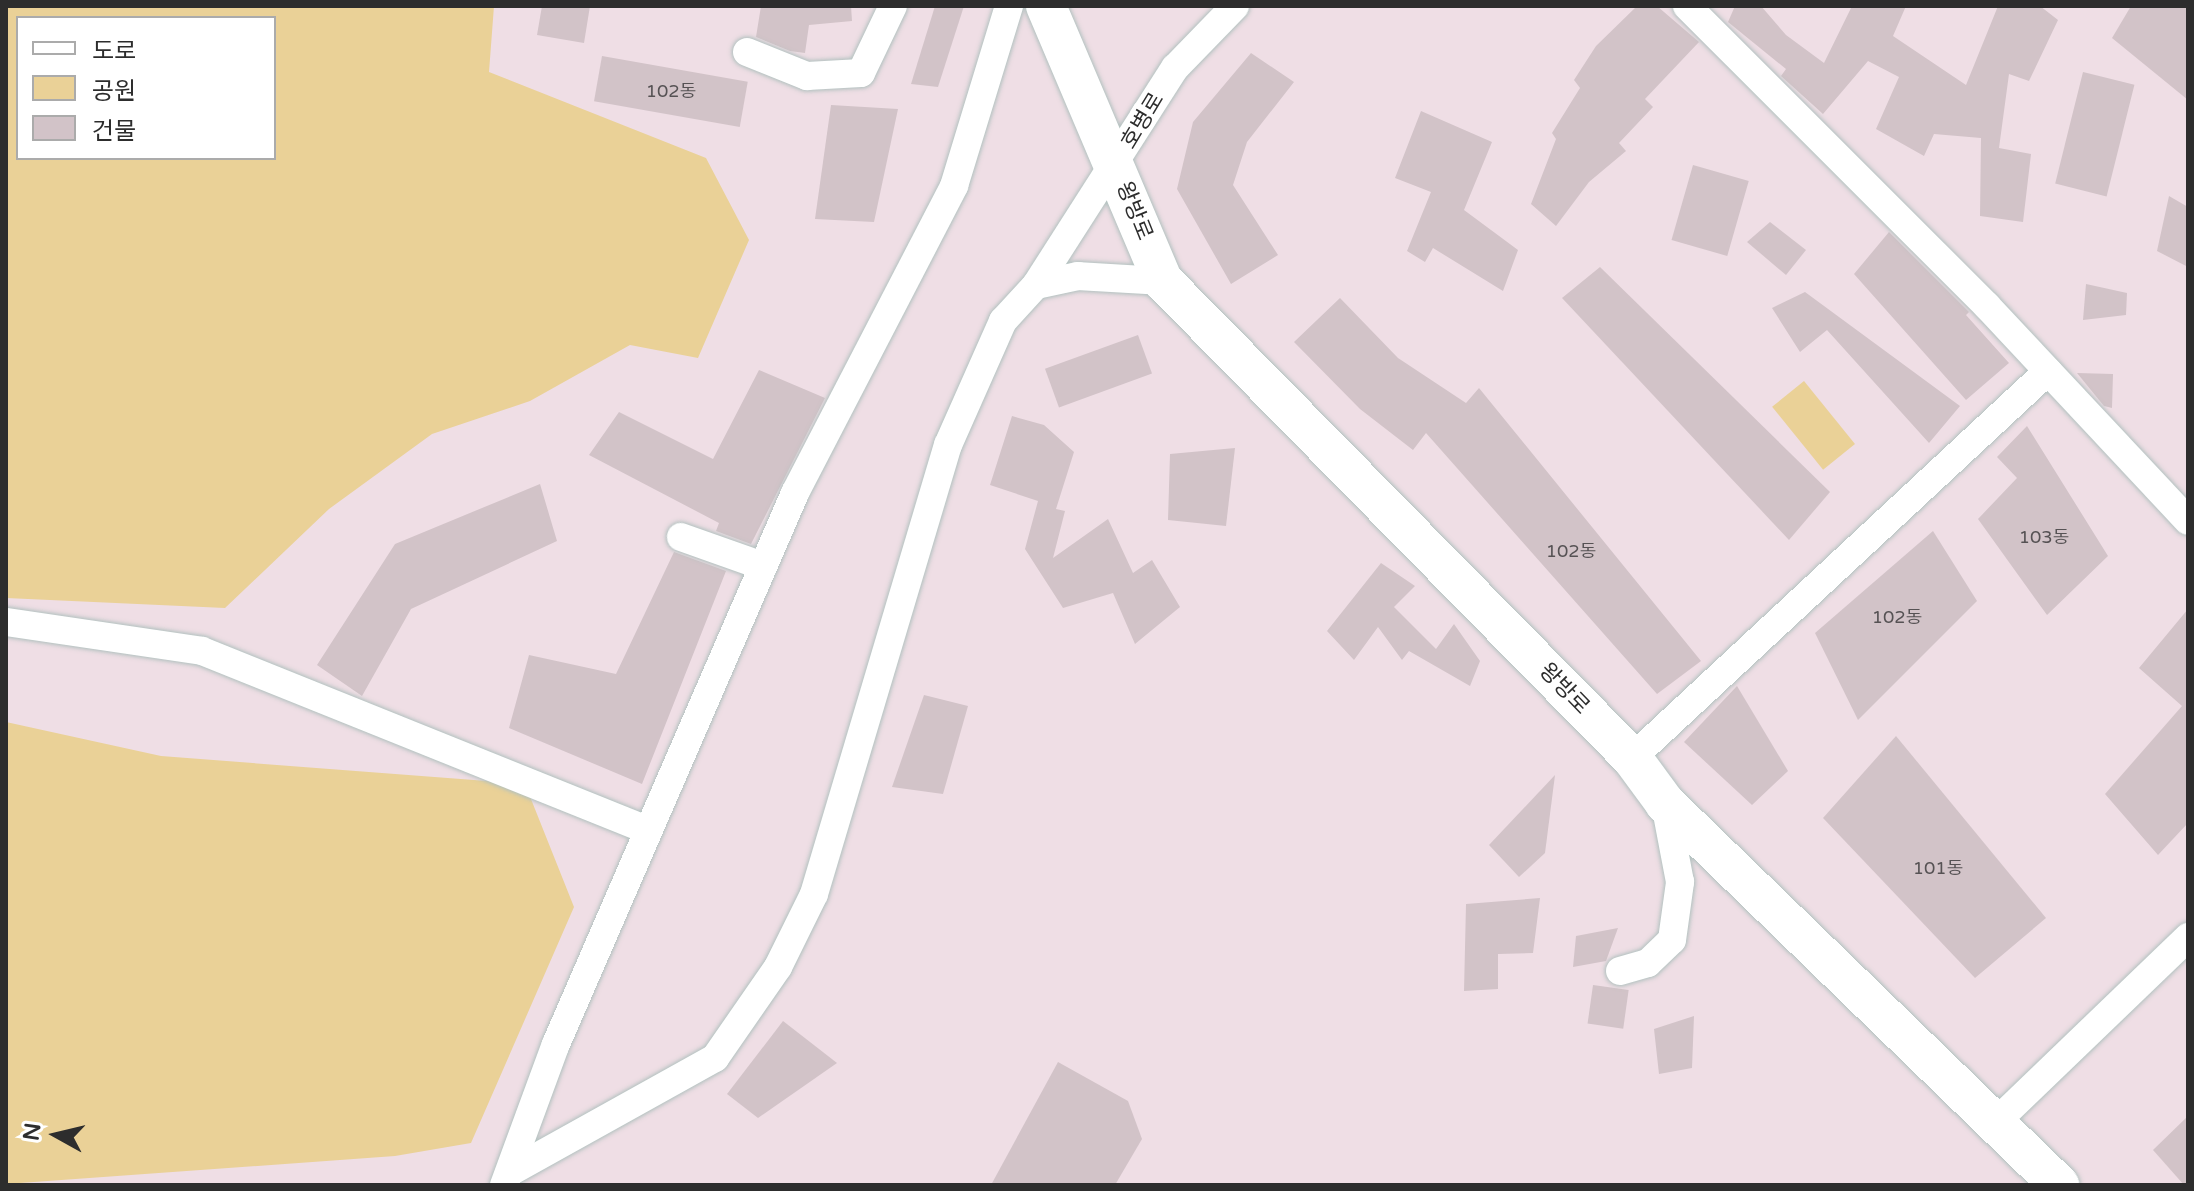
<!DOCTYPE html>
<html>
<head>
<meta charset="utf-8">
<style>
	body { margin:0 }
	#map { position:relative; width:2194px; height:1191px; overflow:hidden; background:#efdee5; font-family:"Varela Round","Noto Sans KR",sans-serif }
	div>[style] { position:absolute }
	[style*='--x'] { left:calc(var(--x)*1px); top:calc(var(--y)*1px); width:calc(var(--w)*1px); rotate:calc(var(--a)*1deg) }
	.green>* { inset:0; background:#ead197; transform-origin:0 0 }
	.building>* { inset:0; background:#d2c3c8; transform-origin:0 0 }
	.roads { filter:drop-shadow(0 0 2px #b2c1bf) drop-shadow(0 0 2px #b2c1bf) }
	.minor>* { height:28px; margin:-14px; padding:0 14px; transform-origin:14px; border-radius:14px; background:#fff }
	.secondary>* { height:40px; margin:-20px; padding:0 20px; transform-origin:20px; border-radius:20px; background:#fff }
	span { translate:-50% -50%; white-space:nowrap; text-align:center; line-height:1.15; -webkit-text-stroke:8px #fff; paint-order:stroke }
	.number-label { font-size:18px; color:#565254 }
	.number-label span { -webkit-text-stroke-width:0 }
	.street-label { font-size:22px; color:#2d2d2d }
	.frame { position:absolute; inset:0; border:8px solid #2d2d2d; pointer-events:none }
	.legend { position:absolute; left:16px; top:16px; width:260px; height:144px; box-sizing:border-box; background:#fff; border:2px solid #ababab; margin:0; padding:10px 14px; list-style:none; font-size:24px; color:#2d2d2d }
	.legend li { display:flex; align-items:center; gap:16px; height:40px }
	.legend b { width:40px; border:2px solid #ababab }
	.north { position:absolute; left:16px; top:1095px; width:80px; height:80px; -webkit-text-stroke:6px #fff; paint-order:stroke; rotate:278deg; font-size:22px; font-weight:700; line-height:32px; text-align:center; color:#2d2d2d }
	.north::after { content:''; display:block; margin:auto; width:28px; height:36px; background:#2d2d2d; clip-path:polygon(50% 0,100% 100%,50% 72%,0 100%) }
</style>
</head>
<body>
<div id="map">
	<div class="green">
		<div style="clip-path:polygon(evenodd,6px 6px,494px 6px,489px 72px,706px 158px,749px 240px,698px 358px,630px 345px,530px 401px,432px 434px,329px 509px,225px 608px,6px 598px,6px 6px,18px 18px,274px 18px,274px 158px,18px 158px,18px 18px)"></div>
		<div style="left:1804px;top:381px;width:81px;height:41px;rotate:51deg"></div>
		<div style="clip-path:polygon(6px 722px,161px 756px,525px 784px,574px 907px,471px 1143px,395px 1156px,6px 1184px)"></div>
	</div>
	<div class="building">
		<div style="clip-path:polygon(542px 6px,590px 6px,584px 43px,537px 35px)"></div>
		<div style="clip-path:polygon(761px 6px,851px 6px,852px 21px,809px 25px,805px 53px,790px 51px,756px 37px)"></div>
		<div style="clip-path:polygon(935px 6px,964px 6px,938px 87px,911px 84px)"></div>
		<div style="clip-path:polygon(1637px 6px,1657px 6px,1699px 42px,1645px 99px,1653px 107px,1619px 143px,1626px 151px,1589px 182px,1556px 226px,1531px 204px,1556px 139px,1552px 133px,1580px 88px,1574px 80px,1596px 46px)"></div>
		<div style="clip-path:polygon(1735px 6px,1761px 6px,1786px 35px,1824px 63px,1852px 6px,1906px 6px,1893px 36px,1966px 85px,1998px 6px,2040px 6px,2058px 20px,2029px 81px,2009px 74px,1999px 148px,2031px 154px,2023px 222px,1980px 216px,1981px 138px,1934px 134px,1924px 156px,1876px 129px,1899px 77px,1868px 61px,1823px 114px,1781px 76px,1786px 69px,1728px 22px)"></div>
		<div style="clip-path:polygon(2131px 6px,2188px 6px,2188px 100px,2112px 38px)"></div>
		<div style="clip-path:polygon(1251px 53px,1294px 82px,1247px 142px,1233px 185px,1278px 255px,1231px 284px,1177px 189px,1193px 122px)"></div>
		<div style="left:602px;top:56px;width:148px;height:46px;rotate:10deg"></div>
		<div style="left:2083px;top:72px;width:53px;height:115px;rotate:14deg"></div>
		<div style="clip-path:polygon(831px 105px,898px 109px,874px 222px,815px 219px)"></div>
		<div style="clip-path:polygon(1421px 111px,1492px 142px,1464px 210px,1518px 250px,1503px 291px,1433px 248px,1425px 262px,1407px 251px,1431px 192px,1395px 178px)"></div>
		<div style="left:1693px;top:165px;width:58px;height:78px;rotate:16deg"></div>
		<div style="clip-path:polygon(2169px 196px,2188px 207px,2188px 267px,2157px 251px)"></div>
		<div style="clip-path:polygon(1770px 222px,1806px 250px,1786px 275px,1747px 242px)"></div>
		<div style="clip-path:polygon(1889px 232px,1969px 312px,1966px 315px,2009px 363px,1966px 400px,1854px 274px)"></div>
		<div style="clip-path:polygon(1600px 267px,1830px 492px,1789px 540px,1562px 298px)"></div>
		<div style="clip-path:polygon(2086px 284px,2127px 293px,2126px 315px,2083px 320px)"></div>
		<div style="clip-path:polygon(1805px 292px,1960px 406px,1929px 443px,1827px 330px,1800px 352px,1772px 308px)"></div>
		<div style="clip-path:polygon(1340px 298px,1398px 358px,1466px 403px,1479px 388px,1701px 661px,1657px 694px,1426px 433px,1413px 450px,1360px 409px,1294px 342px)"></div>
		<div style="left:1138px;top:335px;width:41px;height:99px;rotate:70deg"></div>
		<div style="clip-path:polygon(759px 370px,825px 398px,751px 544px,716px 531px,719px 523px,589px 455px,619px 412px,713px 459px)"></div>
		<div style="clip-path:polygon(2077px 373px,2113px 374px,2112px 408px,2104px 406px)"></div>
		<div style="clip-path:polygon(1012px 416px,1044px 425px,1074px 452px,1056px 509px,1065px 511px,1053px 558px,1108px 519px,1133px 573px,1152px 560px,1180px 607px,1135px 644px,1113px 593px,1063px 608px,1025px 549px,1038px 501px,990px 485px)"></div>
		<div style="clip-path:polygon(2027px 426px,2108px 556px,2047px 615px,1978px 519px,2017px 478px,1997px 457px)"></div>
		<div style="clip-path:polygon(1235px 448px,1226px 526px,1168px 520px,1170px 454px)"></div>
		<div style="clip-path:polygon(540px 484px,557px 541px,411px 609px,362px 696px,317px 665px,395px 544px)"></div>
		<div style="clip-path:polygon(1933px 531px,1977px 601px,1858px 720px,1815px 633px)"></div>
		<div style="clip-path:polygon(674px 552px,726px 571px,642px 784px,509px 728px,529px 655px,616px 674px)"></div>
		<div style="clip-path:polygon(1381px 563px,1415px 586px,1394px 607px,1436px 649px,1454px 624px,1480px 661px,1470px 686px,1409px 651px,1402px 660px,1378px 627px,1354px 660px,1327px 631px)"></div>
		<div style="clip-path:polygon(2188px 609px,2188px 823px,2158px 855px,2105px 794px,2182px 706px,2139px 668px)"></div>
		<div style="clip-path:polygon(1737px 686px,1788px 771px,1752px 805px,1684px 742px)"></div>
		<div style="clip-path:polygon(924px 695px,968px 706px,943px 794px,892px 787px)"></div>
		<div style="clip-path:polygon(1896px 736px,2046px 918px,1975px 978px,1823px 818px)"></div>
		<div style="clip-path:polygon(1555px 775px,1545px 853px,1519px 877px,1489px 845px)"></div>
		<div style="clip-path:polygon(1540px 898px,1533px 953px,1498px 954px,1498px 989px,1464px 991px,1466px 904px)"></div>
		<div style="clip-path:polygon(1618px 928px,1606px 961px,1573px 967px,1576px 936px)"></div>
		<div style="left:1593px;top:985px;width:36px;height:39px;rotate:8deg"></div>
		<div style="clip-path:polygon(1694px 1016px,1692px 1068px,1659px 1074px,1654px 1029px)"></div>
		<div style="clip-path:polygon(783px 1021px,837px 1063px,758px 1118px,727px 1094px)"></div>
		<div style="clip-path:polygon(1058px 1062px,1128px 1101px,1142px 1139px,1115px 1185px,991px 1185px)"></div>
		<div style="clip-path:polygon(2188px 1116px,2188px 1185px,2184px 1185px,2153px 1150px)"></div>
	</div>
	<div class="roads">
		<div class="minor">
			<div style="--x:1687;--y:6;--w:424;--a:45"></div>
			<div style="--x:1987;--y:306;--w:294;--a:46.9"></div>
			<div style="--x:747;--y:52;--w:65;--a:21.8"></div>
			<div style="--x:807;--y:76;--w:54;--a:-3.2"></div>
			<div style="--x:861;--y:73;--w:74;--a:-64.5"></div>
			<div style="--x:1036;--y:285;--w:258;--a:-57.4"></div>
			<div style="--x:1175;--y:68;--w:86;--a:-45.9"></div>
			<div style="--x:681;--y:537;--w:87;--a:19.5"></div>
			<div style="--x:6;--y:622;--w:198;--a:8.4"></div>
			<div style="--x:202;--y:651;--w:481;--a:21.9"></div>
			<div style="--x:1632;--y:758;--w:568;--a:-42.93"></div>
			<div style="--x:1620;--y:971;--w:29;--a:-16"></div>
			<div style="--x:1648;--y:963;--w:33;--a:-44"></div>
			<div style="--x:1672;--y:940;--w:59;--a:-82.1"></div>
			<div style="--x:1680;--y:882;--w:80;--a:-100.8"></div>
			<div style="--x:1996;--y:1122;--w:267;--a:-43.9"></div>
			<div style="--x:510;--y:1172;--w:235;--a:-29.1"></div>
			<div style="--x:715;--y:1058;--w:111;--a:-55.3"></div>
			<div style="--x:778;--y:967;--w:81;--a:-63.7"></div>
			<div style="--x:814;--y:894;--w:469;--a:-73.4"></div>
			<div style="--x:948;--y:445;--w:136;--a:-66.1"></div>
			<div style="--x:1003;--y:321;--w:49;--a:-47.5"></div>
			<div style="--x:1036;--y:285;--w:43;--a:-12.1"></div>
			<div style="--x:1078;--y:276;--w:85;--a:3.4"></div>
			<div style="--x:504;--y:1185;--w:150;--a:-69.8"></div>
			<div style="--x:556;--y:1044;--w:601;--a:-66.55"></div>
			<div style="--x:795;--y:493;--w:346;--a:-62.6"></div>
			<div style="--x:954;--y:186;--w:188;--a:-73"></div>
		</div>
		<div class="secondary">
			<div style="--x:1046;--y:6;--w:299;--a:67"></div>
			<div style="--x:1163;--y:281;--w:669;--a:45.48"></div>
			<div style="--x:1632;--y:758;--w:56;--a:53.7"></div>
			<div style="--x:1665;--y:803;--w:549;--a:44.11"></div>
		</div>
	</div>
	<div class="number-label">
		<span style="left:671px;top:91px">102동</span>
		<span style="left:2044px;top:537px">103동</span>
		<span style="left:1571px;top:551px">102동</span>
		<span style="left:1897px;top:617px">102동</span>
		<span style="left:1938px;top:868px">101동</span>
	</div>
	<div class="street-label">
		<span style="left:1143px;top:121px;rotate:-59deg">호병로</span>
		<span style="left:1134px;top:211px;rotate:68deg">왕방로</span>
		<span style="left:1564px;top:689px;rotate:46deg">왕방로</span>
	</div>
	<div class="frame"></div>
	<ul class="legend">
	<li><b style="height:10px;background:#fff"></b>도로</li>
	<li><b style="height:22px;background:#ead197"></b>공원</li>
	<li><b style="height:22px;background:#d2c3c8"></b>건물</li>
	</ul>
	<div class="north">N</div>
</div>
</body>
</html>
